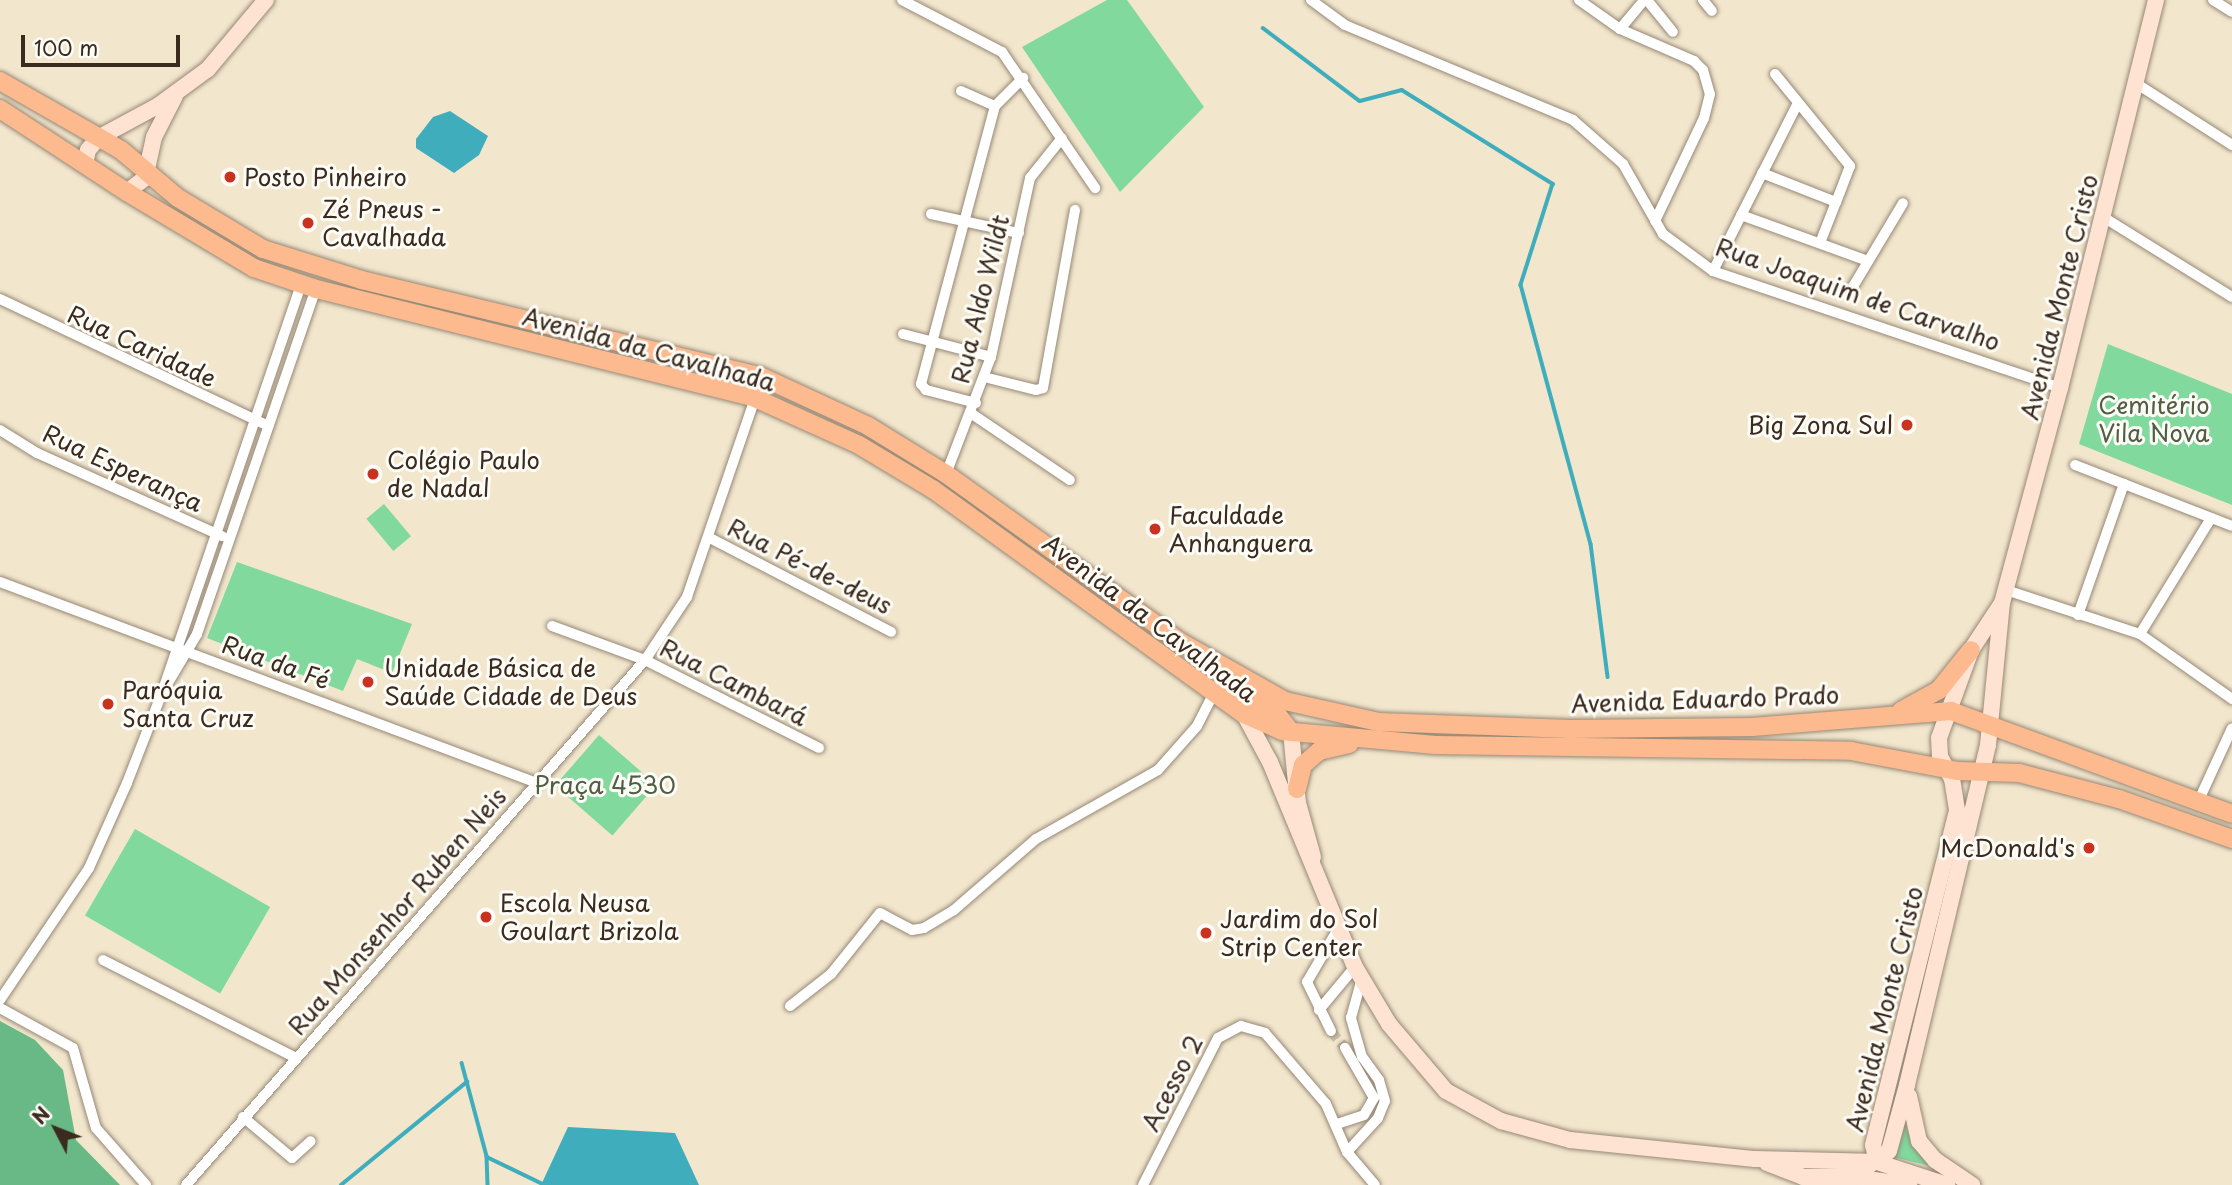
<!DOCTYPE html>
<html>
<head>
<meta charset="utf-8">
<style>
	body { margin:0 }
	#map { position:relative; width:2232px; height:1185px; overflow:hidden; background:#f2e6cd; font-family:"Playpen Sans",sans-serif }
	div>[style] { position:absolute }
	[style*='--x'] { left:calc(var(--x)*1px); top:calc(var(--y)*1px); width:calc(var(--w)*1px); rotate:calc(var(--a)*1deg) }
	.green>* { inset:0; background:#81d99e; transform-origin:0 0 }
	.forest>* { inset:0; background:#68b985 }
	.water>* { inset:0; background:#40adbd }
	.stream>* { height:3.5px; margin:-1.75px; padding:0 1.75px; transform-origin:1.75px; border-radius:1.75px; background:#40adbd }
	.street-tunnel>* { height:10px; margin-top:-5px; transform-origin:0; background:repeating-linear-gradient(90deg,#cdc0aa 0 10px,transparent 0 15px) }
	.roads { filter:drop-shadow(0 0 2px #968876) drop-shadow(0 0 2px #968876) }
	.street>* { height:10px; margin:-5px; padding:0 5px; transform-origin:5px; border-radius:5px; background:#fff }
	.secondary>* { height:16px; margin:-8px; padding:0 8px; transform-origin:8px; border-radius:8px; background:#fee3d2 }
	.primary>* { height:18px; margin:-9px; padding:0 9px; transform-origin:9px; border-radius:9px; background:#fcba8e }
	.dots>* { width:19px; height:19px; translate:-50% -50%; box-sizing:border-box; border:4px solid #fdfcf7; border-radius:50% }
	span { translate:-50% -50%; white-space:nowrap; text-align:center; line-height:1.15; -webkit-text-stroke:6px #fdfcf7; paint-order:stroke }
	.poi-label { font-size:24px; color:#3b2a1e }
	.left { translate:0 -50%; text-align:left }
	.right { translate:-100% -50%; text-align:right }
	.street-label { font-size:24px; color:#3b2a1e }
	.park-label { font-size:24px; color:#505f44 }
	.north { position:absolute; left:21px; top:1094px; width:70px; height:70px; -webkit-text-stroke:5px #fdfcf7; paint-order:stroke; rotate:312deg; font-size:19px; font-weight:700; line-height:28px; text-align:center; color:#3b2a1e }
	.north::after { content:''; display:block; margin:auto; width:24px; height:32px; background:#3b2a1e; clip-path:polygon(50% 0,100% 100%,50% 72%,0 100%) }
	.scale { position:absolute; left:21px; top:35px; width:159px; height:32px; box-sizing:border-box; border:4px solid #3b2a1e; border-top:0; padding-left:9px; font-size:21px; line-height:24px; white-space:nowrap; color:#3b2a1e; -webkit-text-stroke:5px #fdfcf7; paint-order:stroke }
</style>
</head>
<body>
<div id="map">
	<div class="green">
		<div style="clip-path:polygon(1107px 0,1127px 0,1204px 107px,1120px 192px,1022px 47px)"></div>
		<div style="clip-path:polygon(2108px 344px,2232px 394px,2232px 505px,2079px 444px)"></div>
		<div style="left:384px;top:504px;width:42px;height:23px;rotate:50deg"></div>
		<div style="clip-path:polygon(237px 562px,412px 624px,392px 673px,357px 659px,343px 691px,207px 638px)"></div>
		<div style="left:599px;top:735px;width:76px;height:67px;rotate:41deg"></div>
		<div style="left:135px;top:829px;width:156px;height:100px;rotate:30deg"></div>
		<div style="clip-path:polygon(1902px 1120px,1920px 1155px,1934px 1167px,1893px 1157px)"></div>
	</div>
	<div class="forest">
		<div style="clip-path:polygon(0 1021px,35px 1040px,63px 1070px,76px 1140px,120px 1185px,0 1185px)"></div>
	</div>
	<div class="water">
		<div style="clip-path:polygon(450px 111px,488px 136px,479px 155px,454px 173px,416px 148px,416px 139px,433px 117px)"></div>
		<div style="clip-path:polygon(568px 1127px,675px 1133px,699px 1185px,541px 1185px)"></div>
	</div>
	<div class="stream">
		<div style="--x:1263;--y:28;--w:121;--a:37"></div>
		<div style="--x:1360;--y:101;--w:43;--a:-14.7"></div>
		<div style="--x:1402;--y:90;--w:178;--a:31.9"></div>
		<div style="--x:1553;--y:184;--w:106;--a:107.6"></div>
		<div style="--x:1521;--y:285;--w:268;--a:74.9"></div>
		<div style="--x:1591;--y:544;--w:134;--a:82.7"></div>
		<div style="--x:462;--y:1063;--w:96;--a:75"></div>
		<div style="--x:487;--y:1156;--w:29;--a:88"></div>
		<div style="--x:487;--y:1157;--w:64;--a:25.8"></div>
		<div style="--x:341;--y:1185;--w:163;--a:-39.3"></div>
	</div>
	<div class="street-tunnel">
		<div style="--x:1331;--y:1031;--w:22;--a:51"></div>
	</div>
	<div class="roads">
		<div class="street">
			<div style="--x:902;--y:0;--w:113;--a:27.5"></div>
			<div style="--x:1002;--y:52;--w:165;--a:55.6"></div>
			<div style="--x:1311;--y:0;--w:42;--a:36.3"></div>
			<div style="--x:1345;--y:25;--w:247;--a:22.6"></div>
			<div style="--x:1573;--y:120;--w:67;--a:41.3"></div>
			<div style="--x:1623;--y:164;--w:81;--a:60.3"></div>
			<div style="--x:1663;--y:234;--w:62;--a:36.5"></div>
			<div style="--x:1713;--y:271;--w:366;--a:18.6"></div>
			<div style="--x:1579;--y:0;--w:50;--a:35.3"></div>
			<div style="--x:1620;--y:29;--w:81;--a:23.4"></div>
			<div style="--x:1694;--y:61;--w:13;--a:45"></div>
			<div style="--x:1703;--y:70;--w:25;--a:74"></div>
			<div style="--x:1710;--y:94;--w:25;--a:104"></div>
			<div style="--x:1704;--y:118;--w:114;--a:115.4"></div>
			<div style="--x:1647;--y:0;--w:41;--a:50.9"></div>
			<div style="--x:1703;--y:0;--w:14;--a:51"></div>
			<div style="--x:2213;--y:0;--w:22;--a:32"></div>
			<div style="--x:1620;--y:29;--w:38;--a:-50"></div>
			<div style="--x:1775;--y:74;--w:119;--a:50.8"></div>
			<div style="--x:1850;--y:166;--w:39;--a:111"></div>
			<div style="--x:2134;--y:82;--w:117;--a:32.7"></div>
			<div style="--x:961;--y:91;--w:37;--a:24"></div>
			<div style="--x:1762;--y:173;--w:79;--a:21.4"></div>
			<div style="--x:1836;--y:202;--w:44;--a:111.3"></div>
			<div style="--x:931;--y:214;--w:90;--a:12.2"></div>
			<div style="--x:1741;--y:215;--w:135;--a:19.9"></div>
			<div style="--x:2103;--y:217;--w:152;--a:31.8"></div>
			<div style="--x:1713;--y:271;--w:188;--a:-63.2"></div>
			<div style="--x:1851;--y:290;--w:101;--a:-59.1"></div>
			<div style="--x:0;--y:299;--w:297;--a:25.3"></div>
			<div style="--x:903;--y:334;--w:91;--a:14.6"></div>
			<div style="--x:984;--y:377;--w:54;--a:14"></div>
			<div style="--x:1036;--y:390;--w:7;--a:-16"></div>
			<div style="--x:1043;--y:388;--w:181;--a:-79.8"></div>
			<div style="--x:976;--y:403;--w:52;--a:-165.4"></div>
			<div style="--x:926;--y:390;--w:8;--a:-130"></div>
			<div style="--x:921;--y:384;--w:288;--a:-75.1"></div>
			<div style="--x:995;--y:106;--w:40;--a:-45"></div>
			<div style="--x:972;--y:414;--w:118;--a:34"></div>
			<div style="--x:0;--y:430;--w:44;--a:31.9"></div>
			<div style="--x:37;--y:453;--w:203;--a:24.2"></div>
			<div style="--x:2075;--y:465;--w:168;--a:21.2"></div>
			<div style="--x:946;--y:474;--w:125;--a:-69"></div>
			<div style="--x:991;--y:357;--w:183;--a:-77.7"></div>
			<div style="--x:1030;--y:178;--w:51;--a:-51.3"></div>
			<div style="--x:710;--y:538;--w:204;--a:27.4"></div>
			<div style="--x:0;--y:582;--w:573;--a:20.52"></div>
			<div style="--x:2006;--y:590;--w:141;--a:18.2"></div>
			<div style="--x:2140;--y:634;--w:113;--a:35.2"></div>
			<div style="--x:2078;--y:615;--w:139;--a:-70.7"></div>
			<div style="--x:552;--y:626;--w:99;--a:20.1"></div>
			<div style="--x:645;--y:660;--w:195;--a:26.8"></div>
			<div style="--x:2140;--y:634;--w:136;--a:-58.5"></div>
			<div style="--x:165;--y:688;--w:63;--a:-59.3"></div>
			<div style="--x:197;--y:634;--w:365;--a:-71"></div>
			<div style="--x:2198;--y:802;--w:81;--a:-65.3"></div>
			<div style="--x:103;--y:960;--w:216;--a:26.9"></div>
			<div style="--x:0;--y:1000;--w:159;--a:-56"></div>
			<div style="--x:89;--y:868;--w:93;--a:-65.9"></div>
			<div style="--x:127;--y:783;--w:100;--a:-68.8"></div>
			<div style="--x:163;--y:690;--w:428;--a:-71.2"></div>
			<div style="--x:790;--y:1006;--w:52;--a:-38"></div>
			<div style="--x:831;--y:974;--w:78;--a:-51.2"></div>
			<div style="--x:880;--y:913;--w:36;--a:28"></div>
			<div style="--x:912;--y:930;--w:12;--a:-9"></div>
			<div style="--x:924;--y:928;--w:35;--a:-31"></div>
			<div style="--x:954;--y:910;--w:108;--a:-40.9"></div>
			<div style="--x:1036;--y:839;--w:140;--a:-29.5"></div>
			<div style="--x:1158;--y:770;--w:59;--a:-48.4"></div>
			<div style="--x:1197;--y:726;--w:38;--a:-63"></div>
			<div style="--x:0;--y:1008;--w:83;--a:28.7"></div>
			<div style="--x:73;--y:1048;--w:83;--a:74"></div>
			<div style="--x:96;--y:1128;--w:76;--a:48.7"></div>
			<div style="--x:1319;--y:1010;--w:56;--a:-50.1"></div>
			<div style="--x:1331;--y:1031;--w:55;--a:-116.1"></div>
			<div style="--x:1307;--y:982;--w:61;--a:-59.7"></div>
			<div style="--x:243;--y:1117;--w:64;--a:39.9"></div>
			<div style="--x:292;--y:1158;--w:25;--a:-42"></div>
			<div style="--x:1337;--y:1124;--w:28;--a:-18"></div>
			<div style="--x:1364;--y:1115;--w:20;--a:-60"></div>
			<div style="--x:1374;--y:1098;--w:58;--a:-120.1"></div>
			<div style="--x:1347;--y:1152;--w:46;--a:-47.6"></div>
			<div style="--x:1378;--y:1118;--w:18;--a:-68"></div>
			<div style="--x:1385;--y:1101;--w:22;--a:-106"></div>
			<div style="--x:1379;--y:1080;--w:29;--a:-126"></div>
			<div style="--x:1362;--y:1057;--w:41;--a:-105.8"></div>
			<div style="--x:1351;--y:1018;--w:41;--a:-74.6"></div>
			<div style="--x:186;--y:1185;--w:697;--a:-48.84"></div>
			<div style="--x:645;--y:660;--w:76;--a:-56.3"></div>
			<div style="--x:687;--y:597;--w:210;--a:-71.1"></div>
			<div style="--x:1143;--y:1185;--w:165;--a:-63"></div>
			<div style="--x:1218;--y:1038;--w:26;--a:-28"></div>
			<div style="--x:1241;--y:1026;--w:25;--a:16"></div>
			<div style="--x:1265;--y:1033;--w:94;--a:49.3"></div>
			<div style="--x:1326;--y:1104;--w:52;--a:66.4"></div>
			<div style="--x:1347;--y:1152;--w:43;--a:49.7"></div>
		</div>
		<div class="secondary">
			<div style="--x:85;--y:165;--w:15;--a:-79"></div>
			<div style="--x:88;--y:150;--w:16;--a:-50"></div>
			<div style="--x:98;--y:138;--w:69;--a:-28.4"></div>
			<div style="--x:159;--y:105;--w:61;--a:-36.3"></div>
			<div style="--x:208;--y:69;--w:90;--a:-50"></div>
			<div style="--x:127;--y:192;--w:23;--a:-38"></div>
			<div style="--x:145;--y:178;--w:42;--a:-77.6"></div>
			<div style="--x:154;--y:137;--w:46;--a:-62.9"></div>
			<div style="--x:1244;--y:714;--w:55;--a:61.6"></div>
			<div style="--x:1270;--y:762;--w:222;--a:67.5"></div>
			<div style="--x:1355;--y:967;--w:66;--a:59.2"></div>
			<div style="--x:1389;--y:1024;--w:88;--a:49.6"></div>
			<div style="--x:1446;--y:1091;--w:63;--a:28.6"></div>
			<div style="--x:1501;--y:1121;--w:72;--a:15.4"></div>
			<div style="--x:1570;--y:1140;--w:186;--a:5.9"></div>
			<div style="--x:1755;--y:1159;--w:122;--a:1.4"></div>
			<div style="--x:1877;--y:1162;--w:74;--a:18.2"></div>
			<div style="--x:1291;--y:732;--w:71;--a:84.4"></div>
			<div style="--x:1298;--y:803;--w:56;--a:74.5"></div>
			<div style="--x:1909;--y:1096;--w:46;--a:77.5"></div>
			<div style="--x:1919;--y:1141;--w:25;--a:50"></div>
			<div style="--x:1935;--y:1160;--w:45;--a:34"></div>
			<div style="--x:1877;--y:1162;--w:17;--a:-103"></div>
			<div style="--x:1873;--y:1145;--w:345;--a:-75.9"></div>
			<div style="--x:1957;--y:810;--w:31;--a:-99"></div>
			<div style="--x:1952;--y:779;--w:26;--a:-118"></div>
			<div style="--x:1940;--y:756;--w:18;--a:-93"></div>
			<div style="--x:1939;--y:738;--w:94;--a:-70"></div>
			<div style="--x:1971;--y:650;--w:53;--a:-56.6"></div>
			<div style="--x:1767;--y:1163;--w:39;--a:21"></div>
			<div style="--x:1803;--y:1177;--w:50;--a:0"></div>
			<div style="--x:1853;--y:1177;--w:57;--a:8.1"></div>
			<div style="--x:1853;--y:1177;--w:44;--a:-35.8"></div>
			<div style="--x:1889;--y:1151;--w:68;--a:-74.7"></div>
			<div style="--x:1907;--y:1085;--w:350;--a:-76.6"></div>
			<div style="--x:1988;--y:745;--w:143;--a:-84.4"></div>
			<div style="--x:2002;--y:603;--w:223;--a:-74.9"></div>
			<div style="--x:2060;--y:388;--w:400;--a:-76.1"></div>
		</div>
		<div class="primary">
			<div style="--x:0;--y:81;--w:139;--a:29.7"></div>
			<div style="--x:121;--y:150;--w:75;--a:40.1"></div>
			<div style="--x:178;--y:198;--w:99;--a:31"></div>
			<div style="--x:263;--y:249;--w:104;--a:17.4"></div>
			<div style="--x:362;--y:280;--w:409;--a:13.6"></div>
			<div style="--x:760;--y:376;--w:119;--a:24.8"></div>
			<div style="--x:868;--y:426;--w:92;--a:31.6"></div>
			<div style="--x:946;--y:474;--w:287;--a:35.6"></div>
			<div style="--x:1179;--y:641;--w:122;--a:29.5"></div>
			<div style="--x:1285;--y:701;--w:95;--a:12.7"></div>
			<div style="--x:1378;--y:722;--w:192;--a:2.1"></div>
			<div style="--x:1570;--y:729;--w:182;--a:-0.6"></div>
			<div style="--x:1752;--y:727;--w:200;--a:-4.6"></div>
			<div style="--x:1951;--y:711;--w:299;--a:20.1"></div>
			<div style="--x:0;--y:109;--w:152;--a:33.2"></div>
			<div style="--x:127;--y:192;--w:148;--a:30.9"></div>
			<div style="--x:254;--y:268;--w:65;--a:18.7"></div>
			<div style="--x:316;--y:289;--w:452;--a:13.9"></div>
			<div style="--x:755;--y:398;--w:114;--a:24.3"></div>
			<div style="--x:859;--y:445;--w:87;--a:31"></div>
			<div style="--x:934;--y:490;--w:382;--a:35.9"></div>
			<div style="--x:1244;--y:714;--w:42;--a:24.1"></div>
			<div style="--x:1282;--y:731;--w:154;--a:5.2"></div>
			<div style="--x:1435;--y:745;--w:416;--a:0.8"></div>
			<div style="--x:1851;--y:751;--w:109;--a:10.6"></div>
			<div style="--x:1958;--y:771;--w:61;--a:1.9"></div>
			<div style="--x:2019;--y:773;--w:103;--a:14.6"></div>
			<div style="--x:2119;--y:799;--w:120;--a:19.5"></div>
			<div style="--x:1225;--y:682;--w:61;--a:31.6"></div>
			<div style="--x:1277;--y:714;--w:23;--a:52"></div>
			<div style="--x:1901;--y:711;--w:43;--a:-28.9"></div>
			<div style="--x:1939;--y:690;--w:51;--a:-51.3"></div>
			<div style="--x:1297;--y:789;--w:25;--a:-76"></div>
			<div style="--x:1303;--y:765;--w:21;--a:-41"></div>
			<div style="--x:1319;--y:751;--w:31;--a:-13"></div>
		</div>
	</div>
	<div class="dots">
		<div style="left:230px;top:177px;background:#c8321e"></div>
		<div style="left:308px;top:223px;background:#c8321e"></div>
		<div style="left:1907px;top:425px;background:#c8321e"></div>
		<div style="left:373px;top:474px;background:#c8321e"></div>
		<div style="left:1155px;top:529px;background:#c8321e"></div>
		<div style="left:368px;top:682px;background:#c8321e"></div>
		<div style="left:108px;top:704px;background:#c8321e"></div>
		<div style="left:2089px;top:848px;background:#c8321e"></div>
		<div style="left:486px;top:917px;background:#c8321e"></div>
		<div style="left:1206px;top:933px;background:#c8321e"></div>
	</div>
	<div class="poi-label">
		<span class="left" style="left:244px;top:177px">Posto Pinheiro</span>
		<span class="left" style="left:322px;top:223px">Zé Pneus -<br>Cavalhada</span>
		<span class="right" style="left:1893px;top:425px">Big Zona Sul</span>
		<span class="left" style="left:387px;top:474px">Colégio Paulo<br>de Nadal</span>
		<span class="left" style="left:1169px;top:529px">Faculdade<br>Anhanguera</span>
		<span class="left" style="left:384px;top:682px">Unidade Básica de<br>Saúde Cidade de Deus</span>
		<span class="left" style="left:122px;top:704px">Paróquia<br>Santa Cruz</span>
		<span class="right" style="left:2075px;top:848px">McDonald's</span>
		<span class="left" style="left:500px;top:917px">Escola Neusa<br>Goulart Brizola</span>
		<span class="left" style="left:1220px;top:933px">Jardim do Sol<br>Strip Center</span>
	</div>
	<div class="street-label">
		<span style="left:1858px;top:294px;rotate:19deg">Rua Joaquim de Carvalho</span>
		<span style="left:2059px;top:297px;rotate:-76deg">Avenida Monte Cristo</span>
		<span style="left:980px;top:299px;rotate:-76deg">Rua Aldo Wildt</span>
		<span style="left:142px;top:346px;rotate:25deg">Rua Caridade</span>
		<span style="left:649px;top:349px;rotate:15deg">Avenida da Cavalhada</span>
		<span style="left:123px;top:468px;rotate:25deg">Rua Esperança</span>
		<span style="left:810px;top:566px;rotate:27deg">Rua Pé-de-deus</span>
		<span style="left:1150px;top:618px;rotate:37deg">Avenida da Cavalhada</span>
		<span style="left:276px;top:662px;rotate:20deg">Rua da Fé</span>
		<span style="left:734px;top:682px;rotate:27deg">Rua Cambará</span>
		<span style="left:1705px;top:699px;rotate:-2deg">Avenida Eduardo Prado</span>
		<span style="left:397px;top:911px;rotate:-49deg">Rua Monsenhor Ruben Neis</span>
		<span style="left:1884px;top:1009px;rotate:-76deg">Avenida Monte Cristo</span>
		<span style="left:1172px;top:1083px;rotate:-63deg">Acesso 2</span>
	</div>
	<div class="park-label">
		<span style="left:2154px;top:419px">Cemitério<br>Vila Nova</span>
		<span style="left:605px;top:785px">Praça 4530</span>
	</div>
	<div class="north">N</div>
	<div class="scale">100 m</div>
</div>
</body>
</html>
